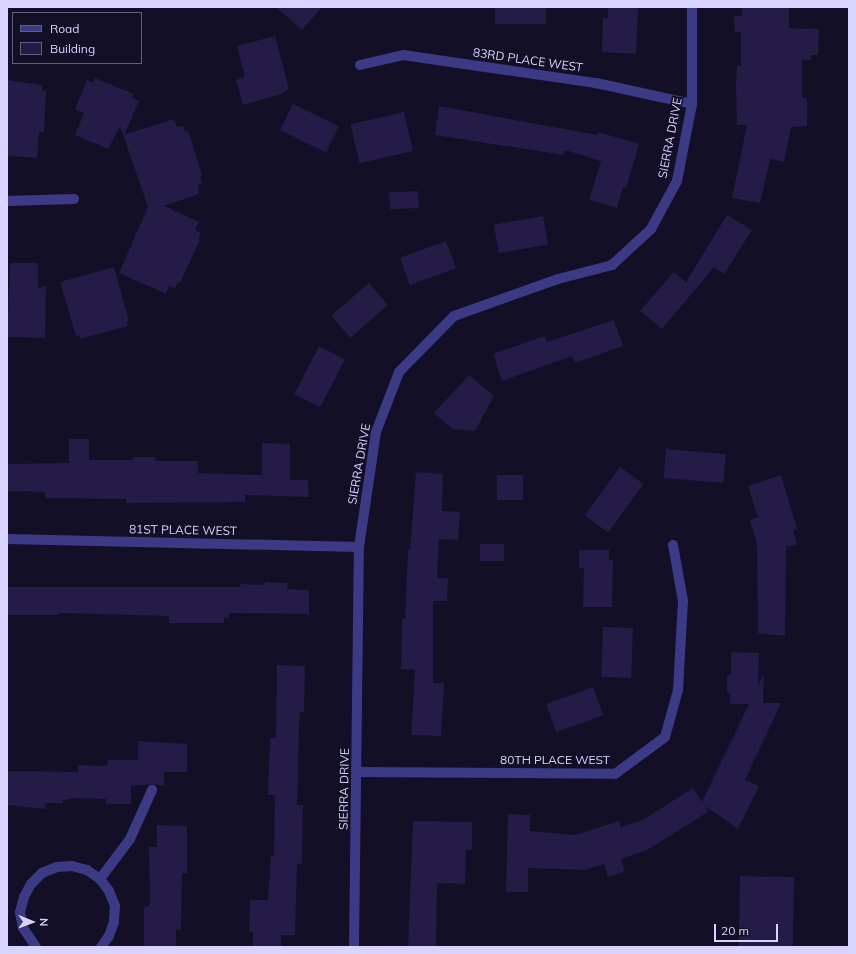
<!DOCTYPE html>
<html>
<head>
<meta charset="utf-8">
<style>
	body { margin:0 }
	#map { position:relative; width:856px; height:954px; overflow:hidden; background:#130f26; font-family:Mulish,sans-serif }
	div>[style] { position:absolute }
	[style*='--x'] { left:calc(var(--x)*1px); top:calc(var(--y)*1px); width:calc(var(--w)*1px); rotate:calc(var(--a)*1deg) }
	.building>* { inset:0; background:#241b47; transform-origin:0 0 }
	.minor>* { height:10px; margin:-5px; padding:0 5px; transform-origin:5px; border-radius:5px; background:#3d3a85 }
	span { translate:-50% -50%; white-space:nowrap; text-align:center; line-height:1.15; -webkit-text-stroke:3.5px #130f26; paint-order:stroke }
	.street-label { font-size:12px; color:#d9d4ff }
	.frame { position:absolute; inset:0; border:8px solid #d9d4ff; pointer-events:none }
	.legend { position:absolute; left:12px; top:12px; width:130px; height:52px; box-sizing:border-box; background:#130f26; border:1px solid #625e7d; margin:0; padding:5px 7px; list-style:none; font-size:12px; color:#d9d4ff }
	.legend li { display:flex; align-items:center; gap:8px; height:20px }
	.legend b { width:20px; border:1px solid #625e7d }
	.north { position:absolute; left:12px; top:902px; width:40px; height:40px; -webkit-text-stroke:3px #130f26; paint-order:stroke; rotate:91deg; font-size:11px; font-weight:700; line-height:16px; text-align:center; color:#d9d4ff }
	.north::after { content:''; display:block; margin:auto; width:14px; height:18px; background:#d9d4ff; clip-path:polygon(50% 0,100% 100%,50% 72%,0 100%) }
	.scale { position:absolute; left:714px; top:924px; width:64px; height:18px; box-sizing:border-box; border:2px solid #d9d4ff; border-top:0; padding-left:5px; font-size:12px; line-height:14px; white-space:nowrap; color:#d9d4ff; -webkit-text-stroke:3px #130f26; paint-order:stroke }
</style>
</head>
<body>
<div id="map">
	<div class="building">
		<div style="clip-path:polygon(276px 7px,322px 7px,302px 30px)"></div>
		<div style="left:495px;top:7px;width:51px;height:17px"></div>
		<div style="clip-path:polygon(608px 7px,638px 7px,636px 54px,602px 52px,603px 18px,608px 18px)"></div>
		<div style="clip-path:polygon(742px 7px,789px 7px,789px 28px,819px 29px,818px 55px,811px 55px,811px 60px,802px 60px,802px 98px,807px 98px,807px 126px,791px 127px,784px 162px,770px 159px,760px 203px,732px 198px,747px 125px,737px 125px,736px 87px,737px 66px,741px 66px,741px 32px,735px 32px,734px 16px,742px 16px)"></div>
		<div style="clip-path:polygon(275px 36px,289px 89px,281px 94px,243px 105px,236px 80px,245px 77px,237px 46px)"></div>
		<div style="clip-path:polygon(95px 78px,134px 94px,132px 98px,139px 101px,124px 135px,174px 119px,177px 127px,183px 126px,185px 132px,188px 131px,197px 158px,202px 176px,200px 177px,202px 183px,198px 185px,199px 194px,164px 206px,199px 222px,195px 230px,201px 233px,198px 239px,200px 240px,180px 283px,178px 282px,175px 288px,169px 286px,166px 294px,119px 273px,148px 207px,120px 126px,108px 149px,75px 135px,84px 113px,75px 109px,87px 80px,93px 83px)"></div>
		<div style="clip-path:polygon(7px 80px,42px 85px,42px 90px,46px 91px,44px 132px,39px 132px,37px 158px,7px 156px)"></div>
		<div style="left:293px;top:104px;width:51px;height:29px;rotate:26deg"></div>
		<div style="clip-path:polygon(439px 106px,597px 135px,598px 132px,639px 144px,626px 188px,623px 187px,617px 208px,589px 200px,601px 161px,565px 150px,564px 155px,435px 135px)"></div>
		<div style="left:404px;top:112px;width:40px;height:55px;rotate:77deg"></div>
		<div style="left:418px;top:191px;width:17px;height:29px;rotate:87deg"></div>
		<div style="clip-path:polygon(727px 215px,752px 230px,724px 274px,714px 267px,662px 329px,640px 311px,674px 272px,686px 282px)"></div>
		<div style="left:543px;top:216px;width:29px;height:50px;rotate:80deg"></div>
		<div style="left:446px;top:241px;width:29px;height:49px;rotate:70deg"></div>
		<div style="clip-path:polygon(10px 263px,38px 263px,38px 288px,46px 286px,45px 338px,7px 337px)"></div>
		<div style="clip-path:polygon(114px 267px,129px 321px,127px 322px,128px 326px,80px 339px,79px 335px,76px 336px,60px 282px)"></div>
		<div style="left:369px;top:283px;width:29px;height:50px;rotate:49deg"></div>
		<div style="clip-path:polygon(614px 320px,623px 346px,575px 363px,572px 356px,502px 381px,493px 354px,545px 336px,547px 342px)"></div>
		<div style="left:319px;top:346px;width:29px;height:54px;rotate:27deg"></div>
		<div style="clip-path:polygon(469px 375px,494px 396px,475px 431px,453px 429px,434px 413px)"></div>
		<div style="clip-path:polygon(69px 439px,89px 439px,89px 460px,133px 460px,133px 457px,155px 457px,155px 461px,198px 461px,198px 473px,227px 474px,262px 475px,262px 443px,290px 444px,290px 480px,308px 480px,309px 497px,245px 495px,245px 502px,126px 503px,126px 499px,45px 498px,45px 492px,7px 491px,7px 464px,69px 463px)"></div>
		<div style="left:666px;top:449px;width:60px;height:29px;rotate:5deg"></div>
		<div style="left:620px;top:467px;width:29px;height:60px;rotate:36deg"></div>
		<div style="clip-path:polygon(416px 472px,443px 474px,442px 511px,460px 512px,458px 540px,439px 539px,437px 578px,448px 578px,447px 601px,433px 601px,433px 683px,444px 683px,441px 736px,411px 735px,415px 670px,401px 669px,402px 619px,405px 619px,408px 550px,410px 550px)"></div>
		<div style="left:497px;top:475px;width:26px;height:25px"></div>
		<div style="clip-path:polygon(781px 475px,797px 529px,793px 531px,797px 544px,786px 547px,785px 636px,758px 633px,757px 544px,750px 520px,758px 517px,748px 486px)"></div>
		<div style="left:480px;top:544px;width:24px;height:17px"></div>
		<div style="clip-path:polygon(579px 550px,609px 550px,609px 560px,613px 560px,612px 607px,583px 607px,584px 568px,579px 568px)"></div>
		<div style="clip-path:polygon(265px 582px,288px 583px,287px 589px,309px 590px,309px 614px,229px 613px,229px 618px,224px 618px,224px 623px,169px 623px,169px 616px,59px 613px,59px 615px,7px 615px,7px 587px,240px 587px,240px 584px,265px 585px)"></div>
		<div style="left:603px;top:627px;width:30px;height:50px;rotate:2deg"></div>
		<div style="clip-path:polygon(731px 652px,759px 653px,758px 686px,764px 674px,763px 703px,781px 703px,745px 780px,759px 786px,738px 829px,705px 806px,708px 812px,647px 850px,621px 859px,625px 871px,608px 877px,604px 864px,585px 870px,528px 868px,528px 892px,506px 892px,508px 814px,530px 815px,530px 831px,576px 835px,619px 821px,621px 827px,643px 820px,693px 788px,702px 802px,749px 704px,730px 704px,730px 693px,727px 693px,727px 675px,731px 675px)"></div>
		<div style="clip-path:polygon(277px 665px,305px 666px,304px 712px,300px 712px,299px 722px,298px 777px,297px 805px,303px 805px,302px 864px,297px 864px,295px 935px,281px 935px,281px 947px,253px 947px,253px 932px,249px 932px,250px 900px,268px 900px,271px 856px,274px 856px,275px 795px,268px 795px,270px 738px,276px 738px)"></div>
		<div style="left:593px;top:687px;width:30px;height:50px;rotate:70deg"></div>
		<div style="clip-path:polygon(138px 741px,187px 744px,187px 772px,164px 772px,164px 786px,152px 784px,131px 786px,131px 804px,106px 804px,106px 799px,74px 798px,63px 800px,63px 803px,45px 803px,45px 809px,7px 805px,7px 771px,78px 772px,78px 765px,107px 766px,108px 760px,138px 760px)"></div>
		<div style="clip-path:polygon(413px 821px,472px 822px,472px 850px,466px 850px,465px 884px,437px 883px,436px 947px,408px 947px)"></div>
		<div style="clip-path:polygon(157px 825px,187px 826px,187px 873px,182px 873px,181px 930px,176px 930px,176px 947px,144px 947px,144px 907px,150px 906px,149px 847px,157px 847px)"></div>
		<div style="left:740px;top:876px;width:54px;height:71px;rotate:1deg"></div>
	</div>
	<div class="minor">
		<div style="--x:360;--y:65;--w:44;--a:-13.1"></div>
		<div style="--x:403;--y:55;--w:195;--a:8.3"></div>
		<div style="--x:596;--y:83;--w:98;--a:12.3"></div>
		<div style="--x:7;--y:201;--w:67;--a:-1.7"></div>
		<div style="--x:7;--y:539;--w:352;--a:1.3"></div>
		<div style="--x:357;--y:772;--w:258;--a:0.4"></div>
		<div style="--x:615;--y:774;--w:62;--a:-36.5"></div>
		<div style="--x:665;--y:737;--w:49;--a:-74.5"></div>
		<div style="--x:678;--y:690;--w:89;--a:-86.8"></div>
		<div style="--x:683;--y:601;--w:57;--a:-100.1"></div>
		<div style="--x:100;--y:879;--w:50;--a:-53.1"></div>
		<div style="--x:130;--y:839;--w:54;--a:-65.8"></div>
		<div style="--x:36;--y:947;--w:23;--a:-124"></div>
		<div style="--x:23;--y:928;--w:16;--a:-101"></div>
		<div style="--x:20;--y:912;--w:16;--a:-75"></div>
		<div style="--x:24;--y:897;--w:15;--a:-62"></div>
		<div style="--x:31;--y:884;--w:16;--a:-45"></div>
		<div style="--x:42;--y:873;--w:16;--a:-22"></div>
		<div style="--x:57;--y:867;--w:15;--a:-4"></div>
		<div style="--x:72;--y:866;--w:16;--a:15"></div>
		<div style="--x:87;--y:870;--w:16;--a:35"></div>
		<div style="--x:100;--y:879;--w:15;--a:53"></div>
		<div style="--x:109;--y:891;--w:16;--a:68"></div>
		<div style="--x:115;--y:906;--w:16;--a:94"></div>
		<div style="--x:114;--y:922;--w:15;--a:110"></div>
		<div style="--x:109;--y:936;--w:14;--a:126"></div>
		<div style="--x:354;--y:947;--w:400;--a:-89.3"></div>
		<div style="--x:359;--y:547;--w:116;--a:-81.6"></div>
		<div style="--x:376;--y:432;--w:64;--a:-69"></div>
		<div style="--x:399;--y:372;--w:78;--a:-45.5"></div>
		<div style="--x:454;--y:316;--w:110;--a:-19.6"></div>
		<div style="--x:558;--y:279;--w:56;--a:-14.5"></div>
		<div style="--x:612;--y:265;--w:53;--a:-42.7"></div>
		<div style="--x:651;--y:229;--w:55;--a:-61.6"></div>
		<div style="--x:677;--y:181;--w:78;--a:-79"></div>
		<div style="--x:692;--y:104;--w:97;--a:-90"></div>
	</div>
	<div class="street-label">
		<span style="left:528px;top:60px;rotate:8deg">83RD PLACE WEST</span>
		<span style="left:670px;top:138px;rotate:-79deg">SIERRA DRIVE</span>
		<span style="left:359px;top:464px;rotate:-80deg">SIERRA DRIVE</span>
		<span style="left:183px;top:530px;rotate:1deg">81ST PLACE WEST</span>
		<span style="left:555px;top:760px">80TH PLACE WEST</span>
		<span style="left:344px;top:789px;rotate:-89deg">SIERRA DRIVE</span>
	</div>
	<div class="frame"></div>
	<ul class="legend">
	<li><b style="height:5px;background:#3d3a85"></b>Road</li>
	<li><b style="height:11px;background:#241b47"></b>Building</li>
	</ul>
	<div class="north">N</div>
	<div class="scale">20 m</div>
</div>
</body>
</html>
